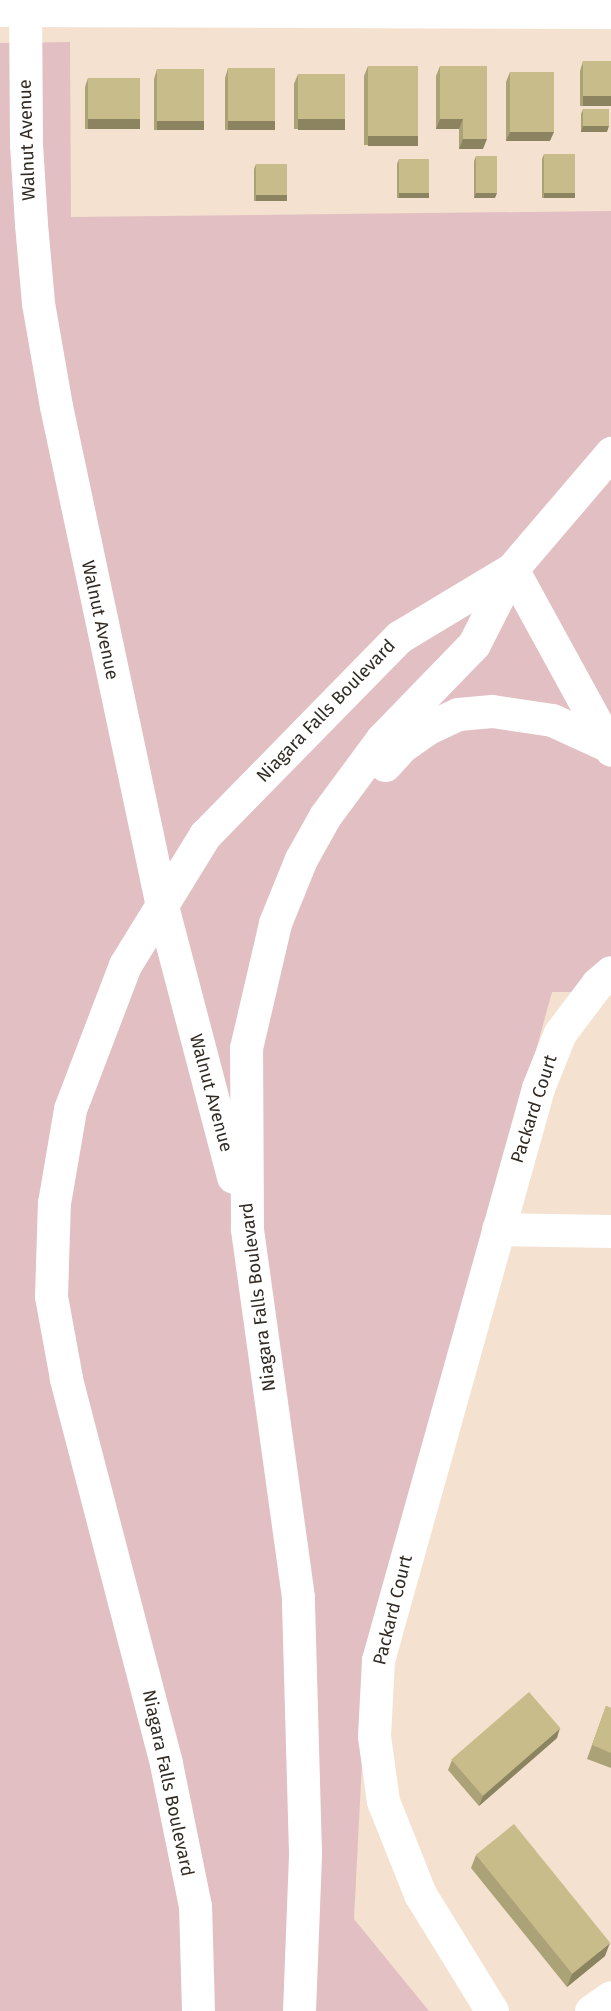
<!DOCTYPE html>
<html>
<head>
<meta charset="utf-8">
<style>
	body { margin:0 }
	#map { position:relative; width:611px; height:2011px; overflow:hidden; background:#f4e1cf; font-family:"Fira Sans",sans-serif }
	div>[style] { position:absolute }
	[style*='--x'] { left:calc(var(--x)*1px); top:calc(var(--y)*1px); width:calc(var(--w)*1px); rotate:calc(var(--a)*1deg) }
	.green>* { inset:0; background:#e2bfc3 }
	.minor>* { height:33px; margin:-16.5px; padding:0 16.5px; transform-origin:16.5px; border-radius:16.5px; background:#fff }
	.major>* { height:33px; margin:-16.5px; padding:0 16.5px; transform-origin:16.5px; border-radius:16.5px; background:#fff }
	.wall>* { inset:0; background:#aca278 }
	.shaded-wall>* { inset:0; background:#8c8461; transform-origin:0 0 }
	.building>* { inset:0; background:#c8bc8b; transform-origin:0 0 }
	span { translate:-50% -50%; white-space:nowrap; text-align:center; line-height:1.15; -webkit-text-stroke:5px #fff; paint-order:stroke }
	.street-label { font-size:18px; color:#322b24 }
</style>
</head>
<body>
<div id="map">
	<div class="green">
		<div style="clip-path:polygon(70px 42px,71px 217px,611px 211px,611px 992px,552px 992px,367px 1664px,354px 1919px,429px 2011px,0 2011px,0 43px)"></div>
	</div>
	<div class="minor">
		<div style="--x:0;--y:10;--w:611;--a:0.19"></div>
		<div style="--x:512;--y:569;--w:206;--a:61.3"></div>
		<div style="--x:498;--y:1229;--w:113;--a:1"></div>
		<div style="--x:492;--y:2011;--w:137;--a:-121.6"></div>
		<div style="--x:420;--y:1894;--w:100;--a:-111.7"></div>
		<div style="--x:383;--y:1801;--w:66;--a:-97.9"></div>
		<div style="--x:374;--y:1736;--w:76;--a:-87"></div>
		<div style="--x:378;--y:1660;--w:594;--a:-74.37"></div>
		<div style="--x:538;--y:1088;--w:59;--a:-68.2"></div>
		<div style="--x:560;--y:1033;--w:61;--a:-52.9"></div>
		<div style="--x:597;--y:984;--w:18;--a:-41"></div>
		<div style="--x:591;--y:2011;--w:24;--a:-35"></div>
	</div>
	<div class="major">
		<div style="--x:25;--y:0;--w:144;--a:89.6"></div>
		<div style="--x:26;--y:144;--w:80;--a:86.4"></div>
		<div style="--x:31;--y:224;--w:79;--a:84.9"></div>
		<div style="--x:38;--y:303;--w:105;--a:80.1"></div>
		<div style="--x:56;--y:406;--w:511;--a:78.03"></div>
		<div style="--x:162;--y:906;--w:280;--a:75.3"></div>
		<div style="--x:385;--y:765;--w:24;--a:-48"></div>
		<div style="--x:401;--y:747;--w:33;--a:-35"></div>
		<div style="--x:428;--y:728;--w:33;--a:-25"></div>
		<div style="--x:458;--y:714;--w:34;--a:-5"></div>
		<div style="--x:492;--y:711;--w:61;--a:8.5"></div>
		<div style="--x:552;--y:720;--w:63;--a:24.5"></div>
		<div style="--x:198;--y:2011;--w:105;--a:-91.6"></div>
		<div style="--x:195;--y:1906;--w:146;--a:-101.5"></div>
		<div style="--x:166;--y:1763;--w:398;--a:-104.6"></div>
		<div style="--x:66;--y:1378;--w:83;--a:-100.4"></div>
		<div style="--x:51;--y:1296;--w:93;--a:-88.2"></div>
		<div style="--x:54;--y:1203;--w:95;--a:-80.3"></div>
		<div style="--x:70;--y:1109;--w:154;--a:-69.1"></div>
		<div style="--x:125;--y:965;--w:153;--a:-58.4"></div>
		<div style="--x:205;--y:835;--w:277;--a:-45.6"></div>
		<div style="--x:399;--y:637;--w:132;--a:-31"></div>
		<div style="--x:299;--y:2011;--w:158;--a:-87.8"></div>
		<div style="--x:305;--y:1853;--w:256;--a:-91.6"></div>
		<div style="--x:298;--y:1597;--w:373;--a:-97.9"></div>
		<div style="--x:247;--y:1228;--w:180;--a:-90.3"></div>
		<div style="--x:246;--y:1048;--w:128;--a:-76.9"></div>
		<div style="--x:275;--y:923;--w:69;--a:-67.9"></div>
		<div style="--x:301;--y:859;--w:49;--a:-60.8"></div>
		<div style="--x:325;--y:816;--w:96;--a:-53.5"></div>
		<div style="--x:382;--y:739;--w:132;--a:-45.9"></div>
		<div style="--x:474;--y:644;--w:84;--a:-63.1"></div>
		<div style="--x:512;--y:569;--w:153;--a:-49.5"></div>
	</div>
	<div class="wall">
		<div style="clip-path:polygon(583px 61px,611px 106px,580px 106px,580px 71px)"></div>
		<div style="clip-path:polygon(368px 66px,415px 145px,364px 145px,364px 76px)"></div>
		<div style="clip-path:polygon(440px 66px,483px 149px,459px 149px,459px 129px,436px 129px,436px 76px)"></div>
		<div style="clip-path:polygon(228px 68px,275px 121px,271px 130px,225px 130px,225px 78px)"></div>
		<div style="clip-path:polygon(157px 69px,204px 121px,201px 130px,154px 130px,154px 79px)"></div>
		<div style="clip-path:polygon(510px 72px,550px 141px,506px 141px,506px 82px)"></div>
		<div style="clip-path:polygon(298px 74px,345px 119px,342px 129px,294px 129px,294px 84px)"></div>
		<div style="clip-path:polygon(88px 78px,136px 129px,85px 129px,85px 87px)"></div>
		<div style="clip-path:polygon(583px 109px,607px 132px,581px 132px,581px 114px)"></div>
		<div style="clip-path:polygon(544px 154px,573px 198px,542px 198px,542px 159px)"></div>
		<div style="clip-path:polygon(476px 156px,495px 198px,474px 198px,474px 161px)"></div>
		<div style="clip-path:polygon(399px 159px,427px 198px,397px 198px,397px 164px)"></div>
		<div style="clip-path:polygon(256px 164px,285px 201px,254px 201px,254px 169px)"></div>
		<div style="clip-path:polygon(606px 1706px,611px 1708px,611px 1768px,587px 1759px)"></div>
		<div style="clip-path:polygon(557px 1738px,479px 1806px,448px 1770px,452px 1760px)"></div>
		<div style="clip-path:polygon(476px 1855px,605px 1956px,567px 1987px,471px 1868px)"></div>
	</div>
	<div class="shaded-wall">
		<div style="left:583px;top:96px;width:28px;height:10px"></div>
		<div style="left:88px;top:119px;width:52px;height:10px"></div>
		<div style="left:298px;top:119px;width:47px;height:11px"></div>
		<div style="clip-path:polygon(440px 119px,463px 119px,459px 129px,436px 129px)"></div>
		<div style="left:157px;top:121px;width:47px;height:9px"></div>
		<div style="left:228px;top:121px;width:47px;height:9px"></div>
		<div style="clip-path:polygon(583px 126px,609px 126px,607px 132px,581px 132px)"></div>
		<div style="clip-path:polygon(510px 132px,554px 132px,550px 141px,506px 141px)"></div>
		<div style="left:368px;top:136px;width:50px;height:10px"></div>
		<div style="clip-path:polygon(463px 139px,487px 139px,483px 149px,459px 149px)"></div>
		<div style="left:399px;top:193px;width:30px;height:5px"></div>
		<div style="clip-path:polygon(476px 193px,497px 193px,495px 198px,474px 198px)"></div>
		<div style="left:544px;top:193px;width:31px;height:5px"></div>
		<div style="left:256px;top:195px;width:31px;height:6px"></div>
		<div style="clip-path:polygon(560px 1728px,557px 1738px,479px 1806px,483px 1796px)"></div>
		<div style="clip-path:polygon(610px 1943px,605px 1956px,567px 1987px,572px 1974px)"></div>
	</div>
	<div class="building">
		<div style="left:583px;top:61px;width:28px;height:35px"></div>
		<div style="left:368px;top:66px;width:50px;height:70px"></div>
		<div style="clip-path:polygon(440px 66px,487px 66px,487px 139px,463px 139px,463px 119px,440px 119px)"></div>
		<div style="left:228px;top:68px;width:47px;height:53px"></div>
		<div style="left:157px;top:69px;width:47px;height:52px"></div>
		<div style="left:510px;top:72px;width:44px;height:60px"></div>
		<div style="left:298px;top:74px;width:47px;height:45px"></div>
		<div style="left:88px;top:78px;width:52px;height:41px"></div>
		<div style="left:583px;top:109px;width:26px;height:17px"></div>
		<div style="left:544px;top:154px;width:31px;height:39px"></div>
		<div style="left:476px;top:156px;width:21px;height:37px"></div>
		<div style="left:399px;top:159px;width:30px;height:34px"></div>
		<div style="left:256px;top:164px;width:31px;height:31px"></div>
		<div style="left:529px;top:1692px;width:48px;height:103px;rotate:49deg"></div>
		<div style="clip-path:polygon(606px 1706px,611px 1708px,611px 1753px,592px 1745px)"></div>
		<div style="left:514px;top:1824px;width:153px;height:49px;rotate:51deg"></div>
	</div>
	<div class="street-label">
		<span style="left:27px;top:140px;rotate:-92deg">Walnut Avenue</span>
		<span style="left:100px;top:620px;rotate:78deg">Walnut Avenue</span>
		<span style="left:326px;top:711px;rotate:-46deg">Niagara Falls Boulevard</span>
		<span style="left:211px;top:1093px;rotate:75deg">Walnut Avenue</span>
		<span style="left:534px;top:1109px;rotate:-72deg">Packard Court</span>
		<span style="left:258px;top:1297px;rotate:-97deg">Niagara Falls Boulevard</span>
		<span style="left:393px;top:1610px;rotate:-76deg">Packard Court</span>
		<span style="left:168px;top:1783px;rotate:78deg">Niagara Falls Boulevard</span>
	</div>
</div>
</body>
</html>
